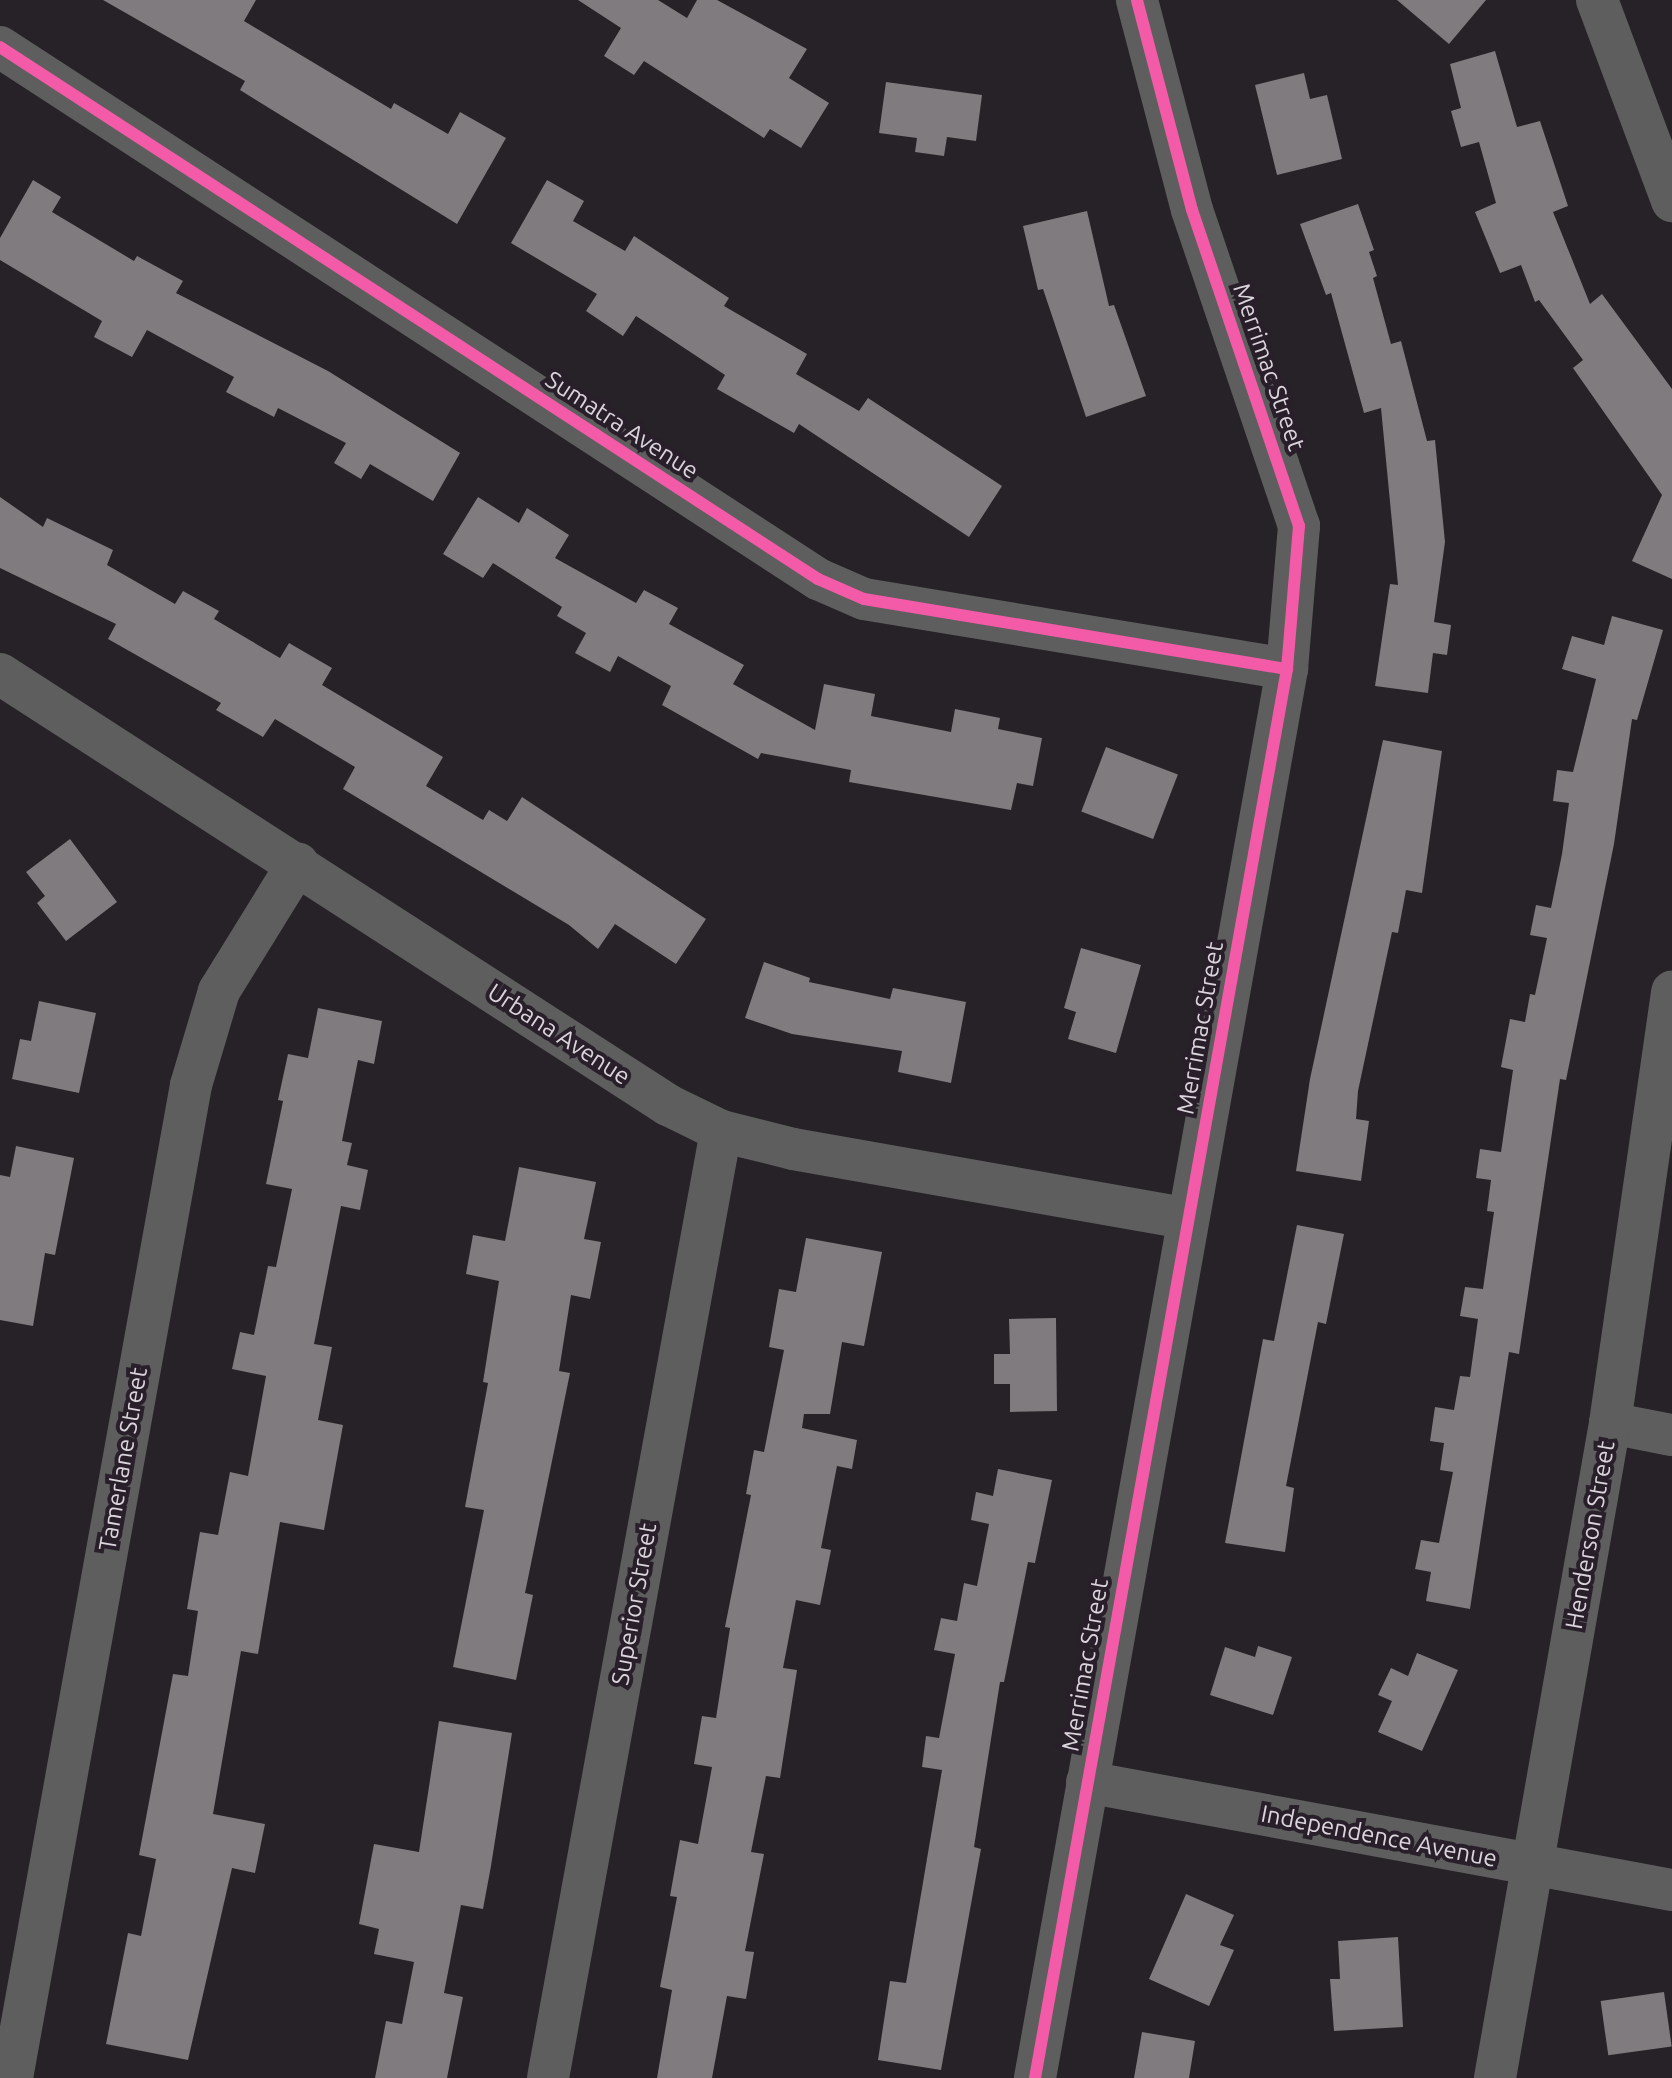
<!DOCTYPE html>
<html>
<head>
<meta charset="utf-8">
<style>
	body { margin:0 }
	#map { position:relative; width:1672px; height:2078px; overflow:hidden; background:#272227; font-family:Ubuntu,sans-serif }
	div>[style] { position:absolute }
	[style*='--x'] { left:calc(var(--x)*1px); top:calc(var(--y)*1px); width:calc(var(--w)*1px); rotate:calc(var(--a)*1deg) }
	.building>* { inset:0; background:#7f7b7f; transform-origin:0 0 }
	.minor>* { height:42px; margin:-21px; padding:0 21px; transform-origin:21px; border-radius:21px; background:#5d5e5d }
	.cycleway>* { height:12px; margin:-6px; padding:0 6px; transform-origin:6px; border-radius:6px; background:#f35aa7 }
	span { translate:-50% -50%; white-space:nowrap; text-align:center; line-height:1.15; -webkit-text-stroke:8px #281f2a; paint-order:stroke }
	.street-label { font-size:24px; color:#dad4db }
</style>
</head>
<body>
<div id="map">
	<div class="building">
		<div style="clip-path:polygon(103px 0,256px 0,244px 21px,391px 109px,394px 103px,448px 134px,460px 112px,506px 138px,457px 224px,240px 90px,245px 81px)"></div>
		<div style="clip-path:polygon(578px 0,658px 0,687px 18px,697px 0,717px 0,807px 49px,789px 78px,829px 103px,801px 148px,770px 129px,764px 138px,644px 61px,634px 75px,604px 56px,621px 28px)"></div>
		<div style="clip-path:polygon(1397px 0,1486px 0,1449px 44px)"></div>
		<div style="clip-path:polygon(1495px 51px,1517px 127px,1540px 121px,1568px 206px,1553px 212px,1590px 304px,1602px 294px,1672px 389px,1672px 579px,1632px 561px,1662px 495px,1573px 368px,1583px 360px,1539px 300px,1535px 302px,1521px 265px,1500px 273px,1475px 212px,1496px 203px,1479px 142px,1461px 147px,1451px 111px,1461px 108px,1450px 64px)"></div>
		<div style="clip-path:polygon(1304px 73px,1310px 99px,1327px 95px,1342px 159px,1277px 175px,1255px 85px)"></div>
		<div style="clip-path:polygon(886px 82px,982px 95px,976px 141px,947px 137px,944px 156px,915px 152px,917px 138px,879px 133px)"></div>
		<div style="clip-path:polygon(33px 180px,61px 197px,52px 212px,134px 261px,137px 256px,183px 281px,176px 293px,328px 371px,460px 453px,433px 501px,370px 464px,361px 479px,334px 463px,346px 443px,278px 408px,274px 417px,226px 392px,234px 377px,147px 330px,132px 357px,94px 337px,102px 321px,0 260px,0 238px)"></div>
		<div style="clip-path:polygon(547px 180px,584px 201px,573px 221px,625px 251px,634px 236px,729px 298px,724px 306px,807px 354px,796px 374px,859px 411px,868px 398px,1002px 486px,969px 537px,799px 424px,794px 433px,717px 389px,725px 375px,636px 316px,623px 336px,586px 311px,597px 294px,511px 243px)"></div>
		<div style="clip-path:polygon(1358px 204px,1374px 250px,1369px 252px,1377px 276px,1373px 278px,1391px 344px,1401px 341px,1427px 441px,1435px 440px,1445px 542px,1434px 622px,1451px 625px,1447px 655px,1433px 653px,1428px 693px,1375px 686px,1390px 584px,1398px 585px,1381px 408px,1364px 413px,1331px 293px,1326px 295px,1300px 224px)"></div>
		<div style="clip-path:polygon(1087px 211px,1109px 306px,1114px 305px,1146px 396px,1086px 417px,1043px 289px,1038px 290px,1023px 226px)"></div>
		<div style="clip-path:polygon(0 497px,43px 527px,47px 518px,113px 550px,107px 565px,175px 604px,183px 591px,219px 611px,214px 619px,280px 658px,289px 643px,332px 668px,322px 685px,443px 757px,426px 786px,483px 820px,489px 810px,507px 821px,522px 797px,706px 919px,676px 964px,615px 924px,598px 949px,569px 925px,343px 789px,355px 767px,275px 719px,263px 737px,216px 710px,221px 703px,108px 639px,116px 624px,0 568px)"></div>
		<div style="clip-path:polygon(478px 497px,519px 523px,527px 508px,569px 535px,555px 558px,636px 603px,644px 590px,678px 608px,669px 624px,744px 665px,733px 684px,815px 730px,824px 684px,875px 694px,871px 716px,951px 732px,955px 709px,1000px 718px,998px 729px,1042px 738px,1033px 786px,1017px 783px,1011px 810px,849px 782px,851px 770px,761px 753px,758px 759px,662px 705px,671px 686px,618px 656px,610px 672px,575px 653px,586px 633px,557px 616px,562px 607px,493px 563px,483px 578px,443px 554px)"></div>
		<div style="clip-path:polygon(1612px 616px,1663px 630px,1637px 720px,1632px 719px,1614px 844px,1566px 1080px,1560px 1079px,1519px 1354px,1509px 1352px,1470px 1609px,1426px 1601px,1431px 1572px,1415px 1569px,1421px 1540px,1439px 1543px,1453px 1472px,1440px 1470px,1444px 1443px,1430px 1441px,1435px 1407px,1454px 1410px,1460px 1376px,1470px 1377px,1478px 1319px,1460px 1316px,1465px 1287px,1483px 1289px,1494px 1212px,1487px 1211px,1491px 1180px,1476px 1178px,1480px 1149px,1501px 1152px,1513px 1070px,1501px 1067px,1510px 1019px,1525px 1022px,1530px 994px,1535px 995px,1547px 938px,1530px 935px,1536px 905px,1551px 908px,1562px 854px,1569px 803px,1553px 801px,1557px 770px,1573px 772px,1596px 679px,1562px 669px,1572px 636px,1604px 645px)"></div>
		<div style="clip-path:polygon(1383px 740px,1442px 751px,1422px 893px,1406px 890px,1398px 933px,1392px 932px,1358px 1091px,1356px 1119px,1369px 1121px,1361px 1181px,1296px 1171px,1310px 1079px)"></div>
		<div style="left:1106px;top:747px;width:77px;height:69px;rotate:21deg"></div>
		<div style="clip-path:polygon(70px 839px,117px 902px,66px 941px,37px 903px,45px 896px,26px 872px)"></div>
		<div style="clip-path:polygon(1081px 948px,1141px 965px,1116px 1053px,1068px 1039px,1076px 1012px,1064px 1008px)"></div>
		<div style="clip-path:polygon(764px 962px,810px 978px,809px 982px,890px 999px,893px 988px,966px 1002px,951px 1083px,898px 1072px,902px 1051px,792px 1034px,745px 1018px)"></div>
		<div style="clip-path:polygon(39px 1001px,96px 1013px,79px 1093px,12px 1079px,20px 1039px,31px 1041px)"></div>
		<div style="clip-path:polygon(318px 1008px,382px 1021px,374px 1064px,358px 1060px,342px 1141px,352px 1143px,347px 1165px,368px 1170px,360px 1210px,341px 1206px,314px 1344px,332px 1347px,318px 1420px,343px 1425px,324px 1530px,280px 1522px,258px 1654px,241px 1651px,213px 1814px,265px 1824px,255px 1873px,232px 1868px,188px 2060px,106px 2044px,128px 1933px,141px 1936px,156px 1859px,139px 1855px,173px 1674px,188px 1676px,198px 1611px,187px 1609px,200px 1532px,218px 1535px,230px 1472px,248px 1476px,266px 1376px,232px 1369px,240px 1332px,254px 1335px,268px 1266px,276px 1267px,292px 1189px,266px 1184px,283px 1101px,278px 1100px,288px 1054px,308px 1058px)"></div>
		<div style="clip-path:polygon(16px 1146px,74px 1158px,55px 1255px,45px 1253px,33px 1326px,0 1320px,0 1175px,10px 1177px)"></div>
		<div style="clip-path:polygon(519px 1167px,596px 1182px,584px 1239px,601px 1242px,590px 1299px,571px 1295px,559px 1371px,570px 1373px,525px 1593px,533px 1595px,516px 1680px,453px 1667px,484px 1510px,465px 1507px,488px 1383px,483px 1382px,499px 1281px,466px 1274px,473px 1235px,505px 1241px)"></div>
		<div style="clip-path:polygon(1297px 1225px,1344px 1234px,1326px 1324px,1318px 1322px,1286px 1486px,1294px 1488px,1285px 1552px,1225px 1543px,1263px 1339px,1274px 1341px)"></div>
		<div style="clip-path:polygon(806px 1238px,882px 1252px,864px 1346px,842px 1342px,830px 1414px,804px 1414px,802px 1428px,857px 1440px,852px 1469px,837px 1466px,821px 1548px,831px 1550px,820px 1605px,796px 1600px,783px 1668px,797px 1670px,780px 1778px,766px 1776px,751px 1852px,764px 1854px,745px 1951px,754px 1952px,746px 1999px,727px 1996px,712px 2078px,657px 2078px,672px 1990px,660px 1987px,677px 1897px,670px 1896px,680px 1840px,698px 1844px,712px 1767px,694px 1764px,702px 1716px,716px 1718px,730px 1628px,725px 1627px,751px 1495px,746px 1494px,754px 1450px,764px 1452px,784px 1350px,769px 1347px,779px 1289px,796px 1292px)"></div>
		<div style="clip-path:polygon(1056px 1318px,1057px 1411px,1010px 1412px,1010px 1384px,994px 1384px,994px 1354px,1010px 1354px,1009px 1319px)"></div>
		<div style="clip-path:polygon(998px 1469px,1052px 1480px,1035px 1563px,1028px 1562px,1004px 1682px,1000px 1682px,974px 1847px,981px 1849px,941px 2070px,878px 2060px,890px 1981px,906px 1983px,942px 1770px,922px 1767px,926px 1736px,939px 1738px,955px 1654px,934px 1650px,941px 1618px,957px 1621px,964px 1583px,977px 1586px,989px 1524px,971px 1520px,976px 1492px,993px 1496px)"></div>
		<div style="clip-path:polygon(1258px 1646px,1292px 1657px,1273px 1715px,1210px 1695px,1225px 1647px,1255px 1657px)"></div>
		<div style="clip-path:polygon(1417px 1653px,1458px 1670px,1422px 1751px,1378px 1732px,1392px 1701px,1378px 1695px,1391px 1668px,1408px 1676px)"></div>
		<div style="clip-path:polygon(439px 1721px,512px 1733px,491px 1866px,483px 1909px,461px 1905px,444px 1993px,463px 1997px,447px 2078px,375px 2078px,386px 2021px,402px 2024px,414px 1962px,374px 1954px,379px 1929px,359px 1924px,374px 1844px,419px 1852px)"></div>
		<div style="clip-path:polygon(1186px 1894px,1234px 1915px,1220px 1945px,1234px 1950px,1209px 2006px,1149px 1979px)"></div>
		<div style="clip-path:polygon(1398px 1937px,1403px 2027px,1334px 2031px,1330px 1979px,1340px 1979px,1338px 1941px)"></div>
		<div style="left:1664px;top:1992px;width:55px;height:64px;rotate:82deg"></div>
		<div style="clip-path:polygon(1142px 2032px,1195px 2041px,1189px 2078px,1134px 2078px)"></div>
	</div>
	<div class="minor">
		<div style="--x:1597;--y:0;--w:215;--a:69.5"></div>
		<div style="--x:0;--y:47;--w:976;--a:33.04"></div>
		<div style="--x:818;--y:579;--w:50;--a:23.5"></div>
		<div style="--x:864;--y:599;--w:429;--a:9.4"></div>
		<div style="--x:0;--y:674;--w:795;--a:32.83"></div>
		<div style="--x:668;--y:1105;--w:59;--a:26.1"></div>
		<div style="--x:721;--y:1131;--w:74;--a:14"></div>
		<div style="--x:793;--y:1149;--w:401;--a:10"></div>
		<div style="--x:1610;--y:1423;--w:63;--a:11"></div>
		<div style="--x:1087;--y:1782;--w:595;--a:10.46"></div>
		<div style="--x:12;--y:2078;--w:1009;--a:-79.78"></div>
		<div style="--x:191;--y:1085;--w:98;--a:-73.4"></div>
		<div style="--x:219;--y:991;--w:150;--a:-58.3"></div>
		<div style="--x:548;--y:2078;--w:963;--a:-79.65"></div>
		<div style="--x:1035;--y:2078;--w:1431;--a:-79.86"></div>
		<div style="--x:1287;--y:669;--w:144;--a:-85.2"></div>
		<div style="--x:1299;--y:526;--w:334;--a:-108.7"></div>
		<div style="--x:1192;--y:210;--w:217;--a:-104.7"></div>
		<div style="--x:1495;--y:2078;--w:665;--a:-80.04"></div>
		<div style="--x:1610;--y:1423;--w:436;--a:-81.8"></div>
	</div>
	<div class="cycleway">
		<div style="--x:0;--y:47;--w:976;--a:33.04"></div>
		<div style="--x:818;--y:579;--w:50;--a:23.5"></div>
		<div style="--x:864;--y:599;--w:429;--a:9.4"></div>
		<div style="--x:1035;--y:2078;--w:1431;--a:-79.86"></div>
		<div style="--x:1287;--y:669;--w:144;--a:-85.2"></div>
		<div style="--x:1299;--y:526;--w:334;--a:-108.7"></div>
		<div style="--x:1192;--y:210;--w:217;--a:-104.7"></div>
	</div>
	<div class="street-label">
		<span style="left:1269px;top:367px;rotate:71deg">Merrimac Street</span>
		<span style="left:622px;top:425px;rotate:33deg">Sumatra Avenue</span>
		<span style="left:1200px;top:1028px;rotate:-80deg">Merrimac Street</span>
		<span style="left:559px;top:1034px;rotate:33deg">Urbana Avenue</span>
		<span style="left:123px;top:1459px;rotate:-80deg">Tamerlane Street</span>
		<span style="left:1590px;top:1535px;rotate:-80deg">Henderson Street</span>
		<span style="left:634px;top:1604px;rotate:-80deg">Superior Street</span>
		<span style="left:1085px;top:1665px;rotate:-80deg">Merrimac Street</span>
		<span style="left:1379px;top:1836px;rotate:11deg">Independence Avenue</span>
	</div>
</div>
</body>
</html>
